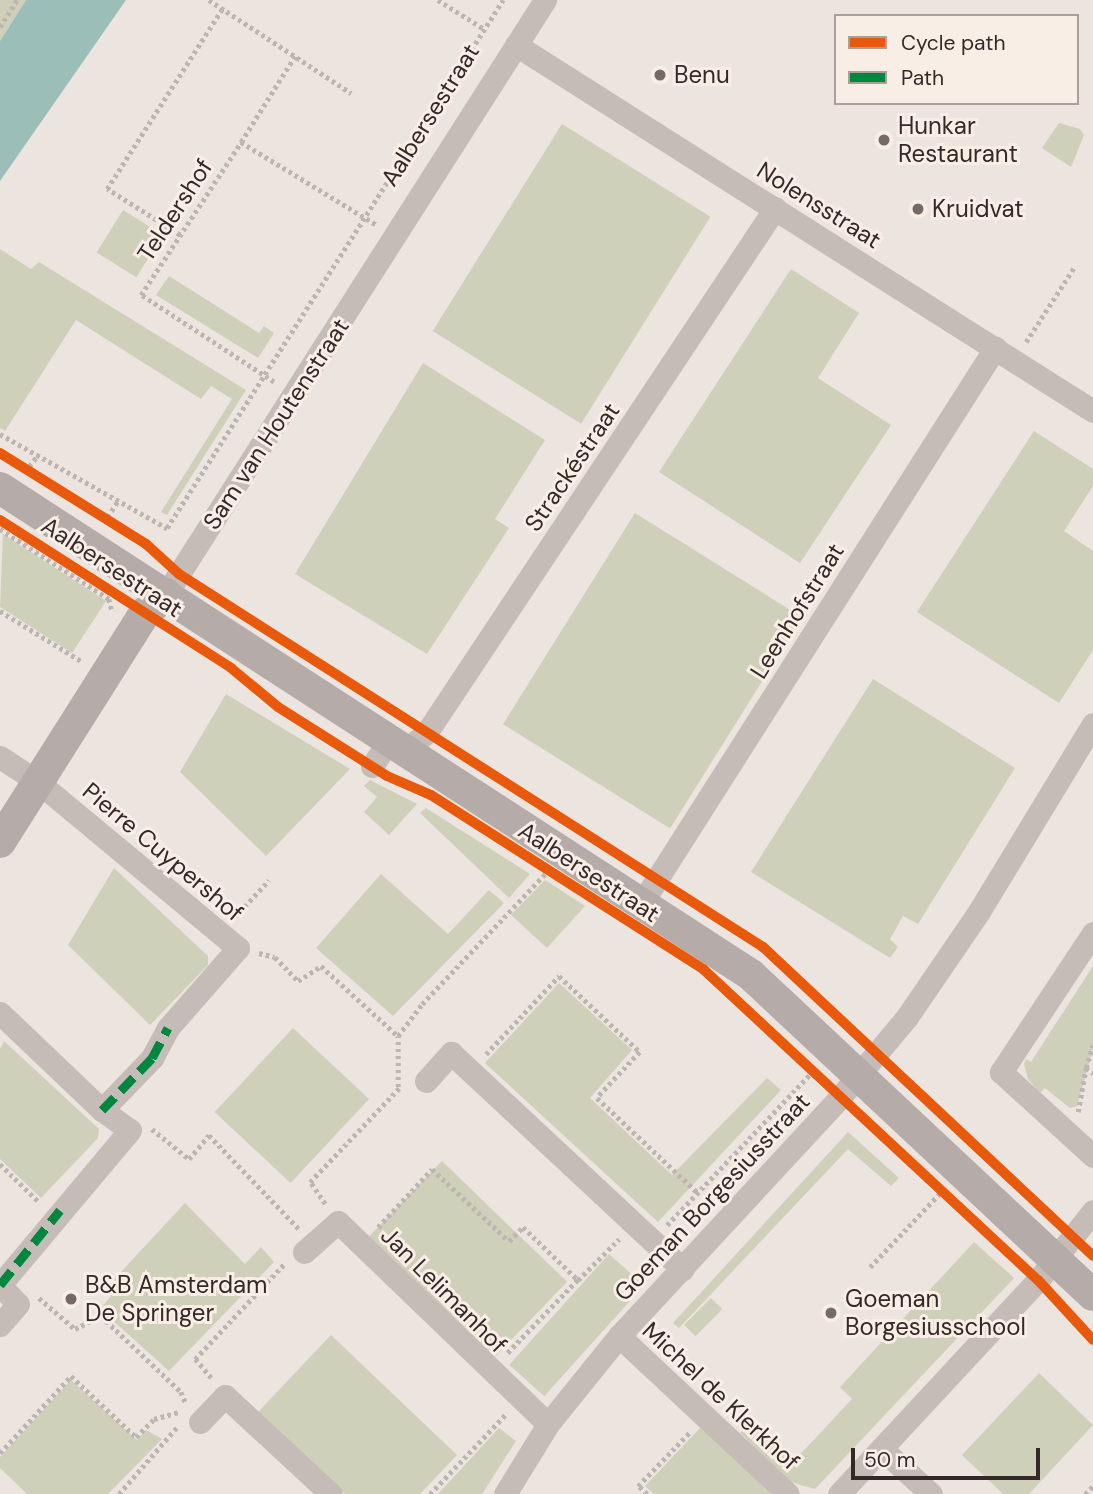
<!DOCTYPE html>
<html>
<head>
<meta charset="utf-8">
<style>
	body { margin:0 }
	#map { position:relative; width:1093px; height:1494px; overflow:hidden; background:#ece4df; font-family:"DM Sans",sans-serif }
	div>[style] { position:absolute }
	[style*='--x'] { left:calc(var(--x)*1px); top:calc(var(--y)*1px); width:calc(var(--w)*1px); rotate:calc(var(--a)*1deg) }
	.green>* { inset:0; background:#cfd0b9; transform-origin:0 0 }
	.water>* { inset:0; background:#9cbeb9 }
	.path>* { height:4.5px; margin-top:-2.25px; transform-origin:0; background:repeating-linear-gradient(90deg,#bdb5b1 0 3.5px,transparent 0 7px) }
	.street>* { height:23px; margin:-11.5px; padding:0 11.5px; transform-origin:11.5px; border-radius:11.5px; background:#c5bcb8 }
	.secondary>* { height:32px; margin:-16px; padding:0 16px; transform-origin:16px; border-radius:16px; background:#b5aca9 }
	.quiet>* { height:9px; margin-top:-4.5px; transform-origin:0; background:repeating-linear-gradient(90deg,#00873e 0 18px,transparent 0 27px) }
	.cycleway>* { height:10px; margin:-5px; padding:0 5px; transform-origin:5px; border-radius:5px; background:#e8590c }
	.dots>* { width:19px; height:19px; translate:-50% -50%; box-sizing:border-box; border:4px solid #f9eee6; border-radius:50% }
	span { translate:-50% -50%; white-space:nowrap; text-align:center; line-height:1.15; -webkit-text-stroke:6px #f9eee6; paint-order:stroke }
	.poi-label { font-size:24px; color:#352927 }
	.left { translate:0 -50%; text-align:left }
	.street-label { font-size:24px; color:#352927 }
	.legend { position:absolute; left:834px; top:14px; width:245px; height:91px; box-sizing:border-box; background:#f9eee6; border:2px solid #ab9f9a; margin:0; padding:9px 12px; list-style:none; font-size:21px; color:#352927 }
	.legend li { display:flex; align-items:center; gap:14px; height:35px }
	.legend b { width:35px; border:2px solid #ab9f9a }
	.scale { position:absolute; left:851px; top:1448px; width:189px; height:32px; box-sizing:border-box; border:4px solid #352927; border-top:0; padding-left:9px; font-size:21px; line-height:24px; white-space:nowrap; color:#352927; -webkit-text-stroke:5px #f9eee6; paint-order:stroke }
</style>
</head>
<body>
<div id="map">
	<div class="green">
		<div style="clip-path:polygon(0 0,26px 0,0 41px)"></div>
		<div style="clip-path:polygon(1059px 123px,1080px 129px,1084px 135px,1071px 167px,1042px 148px)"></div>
		<div style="left:562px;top:124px;width:175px;height:244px;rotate:32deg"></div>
		<div style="left:123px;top:210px;width:47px;height:50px;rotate:32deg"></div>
		<div style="clip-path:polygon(0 249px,31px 269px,39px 262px,246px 390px,167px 515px,161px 512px,232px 399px,211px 386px,201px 399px,76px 320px,5px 431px,0 428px)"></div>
		<div style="clip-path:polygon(791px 269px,859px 313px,818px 378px,891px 425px,800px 563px,659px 472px)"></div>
		<div style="clip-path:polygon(169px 276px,259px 333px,264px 326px,274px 333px,258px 358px,156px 295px)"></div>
		<div style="clip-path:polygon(423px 363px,545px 440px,495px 519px,509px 528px,427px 654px,295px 574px)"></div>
		<div style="clip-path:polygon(1034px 431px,1093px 469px,1093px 486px,1064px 531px,1093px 551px,1093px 650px,1059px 703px,917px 612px)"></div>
		<div style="left:635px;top:513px;width:197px;height:249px;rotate:32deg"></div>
		<div style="clip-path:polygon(3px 534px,106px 601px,72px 653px,0 607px)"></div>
		<div style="clip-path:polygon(873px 679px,1015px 768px,918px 924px,903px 916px,890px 939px,898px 947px,890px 958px,751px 872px)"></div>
		<div style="clip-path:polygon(226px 694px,350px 769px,266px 856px,180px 772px)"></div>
		<div style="clip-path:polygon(370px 780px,417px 804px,389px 835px,364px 812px,377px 797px,364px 786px)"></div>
		<div style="clip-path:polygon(426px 808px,530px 874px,509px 898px,420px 813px)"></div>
		<div style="clip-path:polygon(114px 868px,208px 956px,208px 965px,150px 1025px,68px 945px)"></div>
		<div style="clip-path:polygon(381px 874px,448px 934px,489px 890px,504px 903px,393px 1016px,316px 948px)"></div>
		<div style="clip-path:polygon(545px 880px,585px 906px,547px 948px,511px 915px)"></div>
		<div style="clip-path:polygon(1093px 966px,1093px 1049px,1077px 1106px,1070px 1108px,1045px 1088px,1040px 1093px,1028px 1079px,1024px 1064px,1026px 1059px,1031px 1062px)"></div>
		<div style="clip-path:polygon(559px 983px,632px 1050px,590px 1098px,672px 1175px,767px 1078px,781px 1090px,658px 1222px,485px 1063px)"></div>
		<div style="left:293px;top:1028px;width:104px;height:115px;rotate:43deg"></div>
		<div style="clip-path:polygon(4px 1041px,99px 1129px,98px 1138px,41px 1198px,0 1159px,0 1049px)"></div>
		<div style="clip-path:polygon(848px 1132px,899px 1178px,891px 1186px,848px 1149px,679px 1328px,673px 1323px)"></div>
		<div style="left:442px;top:1161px;width:174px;height:105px;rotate:44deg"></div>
		<div style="clip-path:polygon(185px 1203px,245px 1264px,261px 1247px,274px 1262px,169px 1371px,100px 1309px,111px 1296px,106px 1288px)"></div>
		<div style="clip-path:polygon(974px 1242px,1014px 1278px,815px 1489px,790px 1482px,740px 1433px,751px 1423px,793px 1462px,852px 1399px,840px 1387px)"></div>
		<div style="left:609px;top:1254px;width:47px;height:149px;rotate:42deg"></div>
		<div style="left:711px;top:1298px;width:16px;height:38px;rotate:45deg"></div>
		<div style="clip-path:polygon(331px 1335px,457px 1455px,420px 1494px,345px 1494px,258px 1412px)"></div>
		<div style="clip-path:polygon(1039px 1373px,1093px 1425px,1029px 1494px,1003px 1494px,962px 1455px)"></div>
		<div style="clip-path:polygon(71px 1380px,137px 1440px,146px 1430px,162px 1439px,108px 1494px,27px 1494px,0 1468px,0 1457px)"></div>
		<div style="clip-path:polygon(701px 1427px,771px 1494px,654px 1494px,645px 1486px)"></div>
		<div style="clip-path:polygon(499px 1428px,516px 1441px,482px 1494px,438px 1494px)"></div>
	</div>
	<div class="water">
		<div style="clip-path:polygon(26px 0,126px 0,0 181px,0 41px)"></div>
	</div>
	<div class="path">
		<div style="--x:209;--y:0;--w:170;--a:33.2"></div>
		<div style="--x:438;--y:0;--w:54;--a:32.2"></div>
		<div style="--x:0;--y:27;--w:32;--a:-58"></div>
		<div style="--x:241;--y:142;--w:102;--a:-57.9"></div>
		<div style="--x:180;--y:235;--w:86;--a:-147.8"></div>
		<div style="--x:107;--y:189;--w:214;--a:-57.4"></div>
		<div style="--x:1026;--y:342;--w:90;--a:-57.2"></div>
		<div style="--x:274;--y:382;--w:159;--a:-146.8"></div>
		<div style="--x:141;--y:295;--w:183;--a:-56.8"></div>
		<div style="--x:241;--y:142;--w:159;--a:31.4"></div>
		<div style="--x:0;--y:434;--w:192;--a:29.4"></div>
		<div style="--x:167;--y:528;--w:626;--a:-57.53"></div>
		<div style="--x:25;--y:472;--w:21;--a:-53"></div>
		<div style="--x:104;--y:523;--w:26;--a:-58"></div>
		<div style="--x:0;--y:529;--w:130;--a:32.7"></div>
		<div style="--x:109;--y:599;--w:12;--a:76"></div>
		<div style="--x:0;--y:611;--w:97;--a:31.6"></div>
		<div style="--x:235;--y:917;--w:50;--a:-47.4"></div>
		<div style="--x:259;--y:953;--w:16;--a:14"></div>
		<div style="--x:275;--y:957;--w:33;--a:46"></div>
		<div style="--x:298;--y:981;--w:27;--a:-33"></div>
		<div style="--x:321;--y:966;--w:104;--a:42.3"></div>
		<div style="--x:486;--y:1054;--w:107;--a:-46.9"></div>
		<div style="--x:559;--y:976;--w:111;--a:43.2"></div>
		<div style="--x:640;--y:1052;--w:63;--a:133.1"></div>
		<div style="--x:597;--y:1098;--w:139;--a:43.2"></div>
		<div style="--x:1086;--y:1068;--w:24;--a:-73"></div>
		<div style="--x:398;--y:1087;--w:51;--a:-90"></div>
		<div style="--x:398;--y:1036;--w:40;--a:-53"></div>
		<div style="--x:422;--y:1004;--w:179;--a:-46.6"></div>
		<div style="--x:1078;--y:1112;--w:45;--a:-79.7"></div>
		<div style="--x:1086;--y:1068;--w:9;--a:36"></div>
		<div style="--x:152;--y:1129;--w:48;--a:39"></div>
		<div style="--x:189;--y:1159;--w:31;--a:-50"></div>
		<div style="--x:209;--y:1135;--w:130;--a:46.2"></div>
		<div style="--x:0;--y:1164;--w:56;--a:44.3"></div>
		<div style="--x:325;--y:1204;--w:27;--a:-124"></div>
		<div style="--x:310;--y:1182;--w:132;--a:-46.5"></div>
		<div style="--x:667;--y:1225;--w:212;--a:-46.5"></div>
		<div style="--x:378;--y:1227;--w:79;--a:-47"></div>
		<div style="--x:432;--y:1169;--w:105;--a:43.1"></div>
		<div style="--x:509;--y:1241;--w:20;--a:-45"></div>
		<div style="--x:523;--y:1227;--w:76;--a:43.9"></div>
		<div style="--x:578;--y:1280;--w:103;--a:133.8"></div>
		<div style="--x:870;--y:1267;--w:105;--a:-46.5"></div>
		<div style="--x:578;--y:1280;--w:58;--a:-45"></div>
		<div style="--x:39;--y:1298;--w:48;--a:40.7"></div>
		<div style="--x:75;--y:1329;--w:29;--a:-27"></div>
		<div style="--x:101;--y:1316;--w:110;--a:43.5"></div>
		<div style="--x:181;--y:1392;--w:13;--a:67"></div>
		<div style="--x:211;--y:1378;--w:25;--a:-130"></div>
		<div style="--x:195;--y:1359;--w:132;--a:-46.8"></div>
		<div style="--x:0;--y:1453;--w:105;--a:-47.3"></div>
		<div style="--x:71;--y:1376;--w:89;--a:43.2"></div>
		<div style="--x:136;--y:1437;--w:25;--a:-45"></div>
		<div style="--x:154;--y:1419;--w:26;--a:-16"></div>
		<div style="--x:119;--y:1494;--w:90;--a:-49.1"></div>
		<div style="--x:430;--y:1494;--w:112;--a:-46.5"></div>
		<div style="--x:647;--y:1494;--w:12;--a:-138"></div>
		<div style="--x:638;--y:1486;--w:75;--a:-46.1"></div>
		<div style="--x:1085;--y:1494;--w:11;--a:-45"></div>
	</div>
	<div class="street">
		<div style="--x:516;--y:45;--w:683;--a:32.39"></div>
		<div style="--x:166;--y:594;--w:705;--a:-57.46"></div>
		<div style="--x:407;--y:749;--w:26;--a:-40"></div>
		<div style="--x:427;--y:732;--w:629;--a:-56.41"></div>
		<div style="--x:0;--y:757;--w:45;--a:33.3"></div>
		<div style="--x:38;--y:782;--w:260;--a:39.7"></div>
		<div style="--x:238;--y:948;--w:106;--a:131.2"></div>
		<div style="--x:168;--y:1028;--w:34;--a:118"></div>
		<div style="--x:152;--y:1058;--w:72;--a:133.9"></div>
		<div style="--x:372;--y:766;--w:34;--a:-56"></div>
		<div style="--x:643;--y:901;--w:656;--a:-57.52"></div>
		<div style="--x:1093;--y:933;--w:167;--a:123.5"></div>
		<div style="--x:1001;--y:1072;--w:125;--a:42.4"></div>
		<div style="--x:0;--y:1013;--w:141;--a:43.6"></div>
		<div style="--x:102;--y:1110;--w:34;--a:36"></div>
		<div style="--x:130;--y:1130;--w:202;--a:130"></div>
		<div style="--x:426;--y:1081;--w:38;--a:-48"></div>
		<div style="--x:451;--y:1053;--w:317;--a:43"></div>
		<div style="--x:304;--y:1252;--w:45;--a:-41.4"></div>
		<div style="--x:338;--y:1222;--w:291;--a:43.9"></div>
		<div style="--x:0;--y:1285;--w:26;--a:47"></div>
		<div style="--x:18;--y:1304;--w:28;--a:131"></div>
		<div style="--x:619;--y:1336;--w:231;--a:43.1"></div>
		<div style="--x:200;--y:1422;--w:36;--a:-46"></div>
		<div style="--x:225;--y:1396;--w:144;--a:42.8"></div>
		<div style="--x:883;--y:1450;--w:65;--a:42.5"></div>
		<div style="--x:505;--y:1494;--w:82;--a:-58.4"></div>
		<div style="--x:548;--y:1424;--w:113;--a:-51.1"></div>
		<div style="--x:619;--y:1336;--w:327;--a:-47.2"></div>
		<div style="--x:841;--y:1096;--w:103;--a:-50.1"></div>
		<div style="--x:907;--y:1017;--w:126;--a:-55.7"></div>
		<div style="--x:978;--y:913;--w:221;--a:-58.7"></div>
		<div style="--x:839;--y:1494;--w:292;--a:-47.1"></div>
		<div style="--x:1038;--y:1280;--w:88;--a:-51.4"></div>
	</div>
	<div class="secondary">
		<div style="--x:0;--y:488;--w:895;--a:32.96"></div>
		<div style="--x:751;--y:975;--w:468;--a:43.1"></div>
		<div style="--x:0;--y:842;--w:271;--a:-57.7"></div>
		<div style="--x:145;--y:613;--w:28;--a:-42"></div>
	</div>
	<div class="quiet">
		<div style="--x:102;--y:1110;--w:72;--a:-46.1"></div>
		<div style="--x:152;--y:1058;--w:34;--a:-62"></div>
		<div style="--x:0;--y:1285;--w:96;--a:-51.3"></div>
	</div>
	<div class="cycleway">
		<div style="--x:0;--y:453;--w:172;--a:31.9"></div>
		<div style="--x:146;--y:544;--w:45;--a:42.3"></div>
		<div style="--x:179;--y:574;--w:693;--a:32.57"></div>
		<div style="--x:763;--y:947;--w:452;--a:43.1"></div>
		<div style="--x:0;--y:520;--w:274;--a:32.6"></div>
		<div style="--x:231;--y:668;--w:61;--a:39.7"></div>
		<div style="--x:278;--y:707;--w:129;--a:32.3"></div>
		<div style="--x:387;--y:776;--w:48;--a:23.4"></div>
		<div style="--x:431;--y:795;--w:323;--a:32.6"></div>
		<div style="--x:703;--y:969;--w:457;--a:42.9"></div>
		<div style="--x:1038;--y:1280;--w:81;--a:47.5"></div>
	</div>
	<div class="dots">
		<div style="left:660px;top:75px;background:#756a67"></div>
		<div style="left:884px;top:140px;background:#756a67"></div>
		<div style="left:918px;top:209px;background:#756a67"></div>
		<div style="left:71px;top:1299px;background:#756a67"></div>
		<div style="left:831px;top:1313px;background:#756a67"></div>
	</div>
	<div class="poi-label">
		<span class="left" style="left:674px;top:75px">Benu</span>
		<span class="left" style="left:898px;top:140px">Hunkar<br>Restaurant</span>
		<span class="left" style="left:932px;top:209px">Kruidvat</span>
		<span class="left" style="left:85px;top:1299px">B&amp;B Amsterdam<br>De Springer</span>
		<span class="left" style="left:845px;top:1313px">Goeman<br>Borgesiusschool</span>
	</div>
	<div class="street-label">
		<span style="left:430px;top:115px;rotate:-58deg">Aalbersestraat</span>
		<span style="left:819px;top:205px;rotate:32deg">Nolensstraat</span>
		<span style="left:175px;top:210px;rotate:-57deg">Teldershof</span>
		<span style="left:276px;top:424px;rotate:-57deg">Sam van Houtenstraat</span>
		<span style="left:572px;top:467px;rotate:-56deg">Strackéstraat</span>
		<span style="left:112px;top:567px;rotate:33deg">Aalbersestraat</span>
		<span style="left:797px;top:611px;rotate:-58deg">Leenhofstraat</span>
		<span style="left:163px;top:852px;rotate:40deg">Pierre Cuypershof</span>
		<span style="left:589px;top:872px;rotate:33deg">Aalbersestraat</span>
		<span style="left:712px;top:1197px;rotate:-47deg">Goeman Borgesiusstraat</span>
		<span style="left:444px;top:1290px;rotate:45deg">Jan Lelimanhof</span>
		<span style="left:721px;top:1396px;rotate:43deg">Michel de Klerkhof</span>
	</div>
	<ul class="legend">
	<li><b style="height:9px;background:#e8590c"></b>Cycle path</li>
	<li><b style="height:9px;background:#00873e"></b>Path</li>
	</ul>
	<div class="scale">50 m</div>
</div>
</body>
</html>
